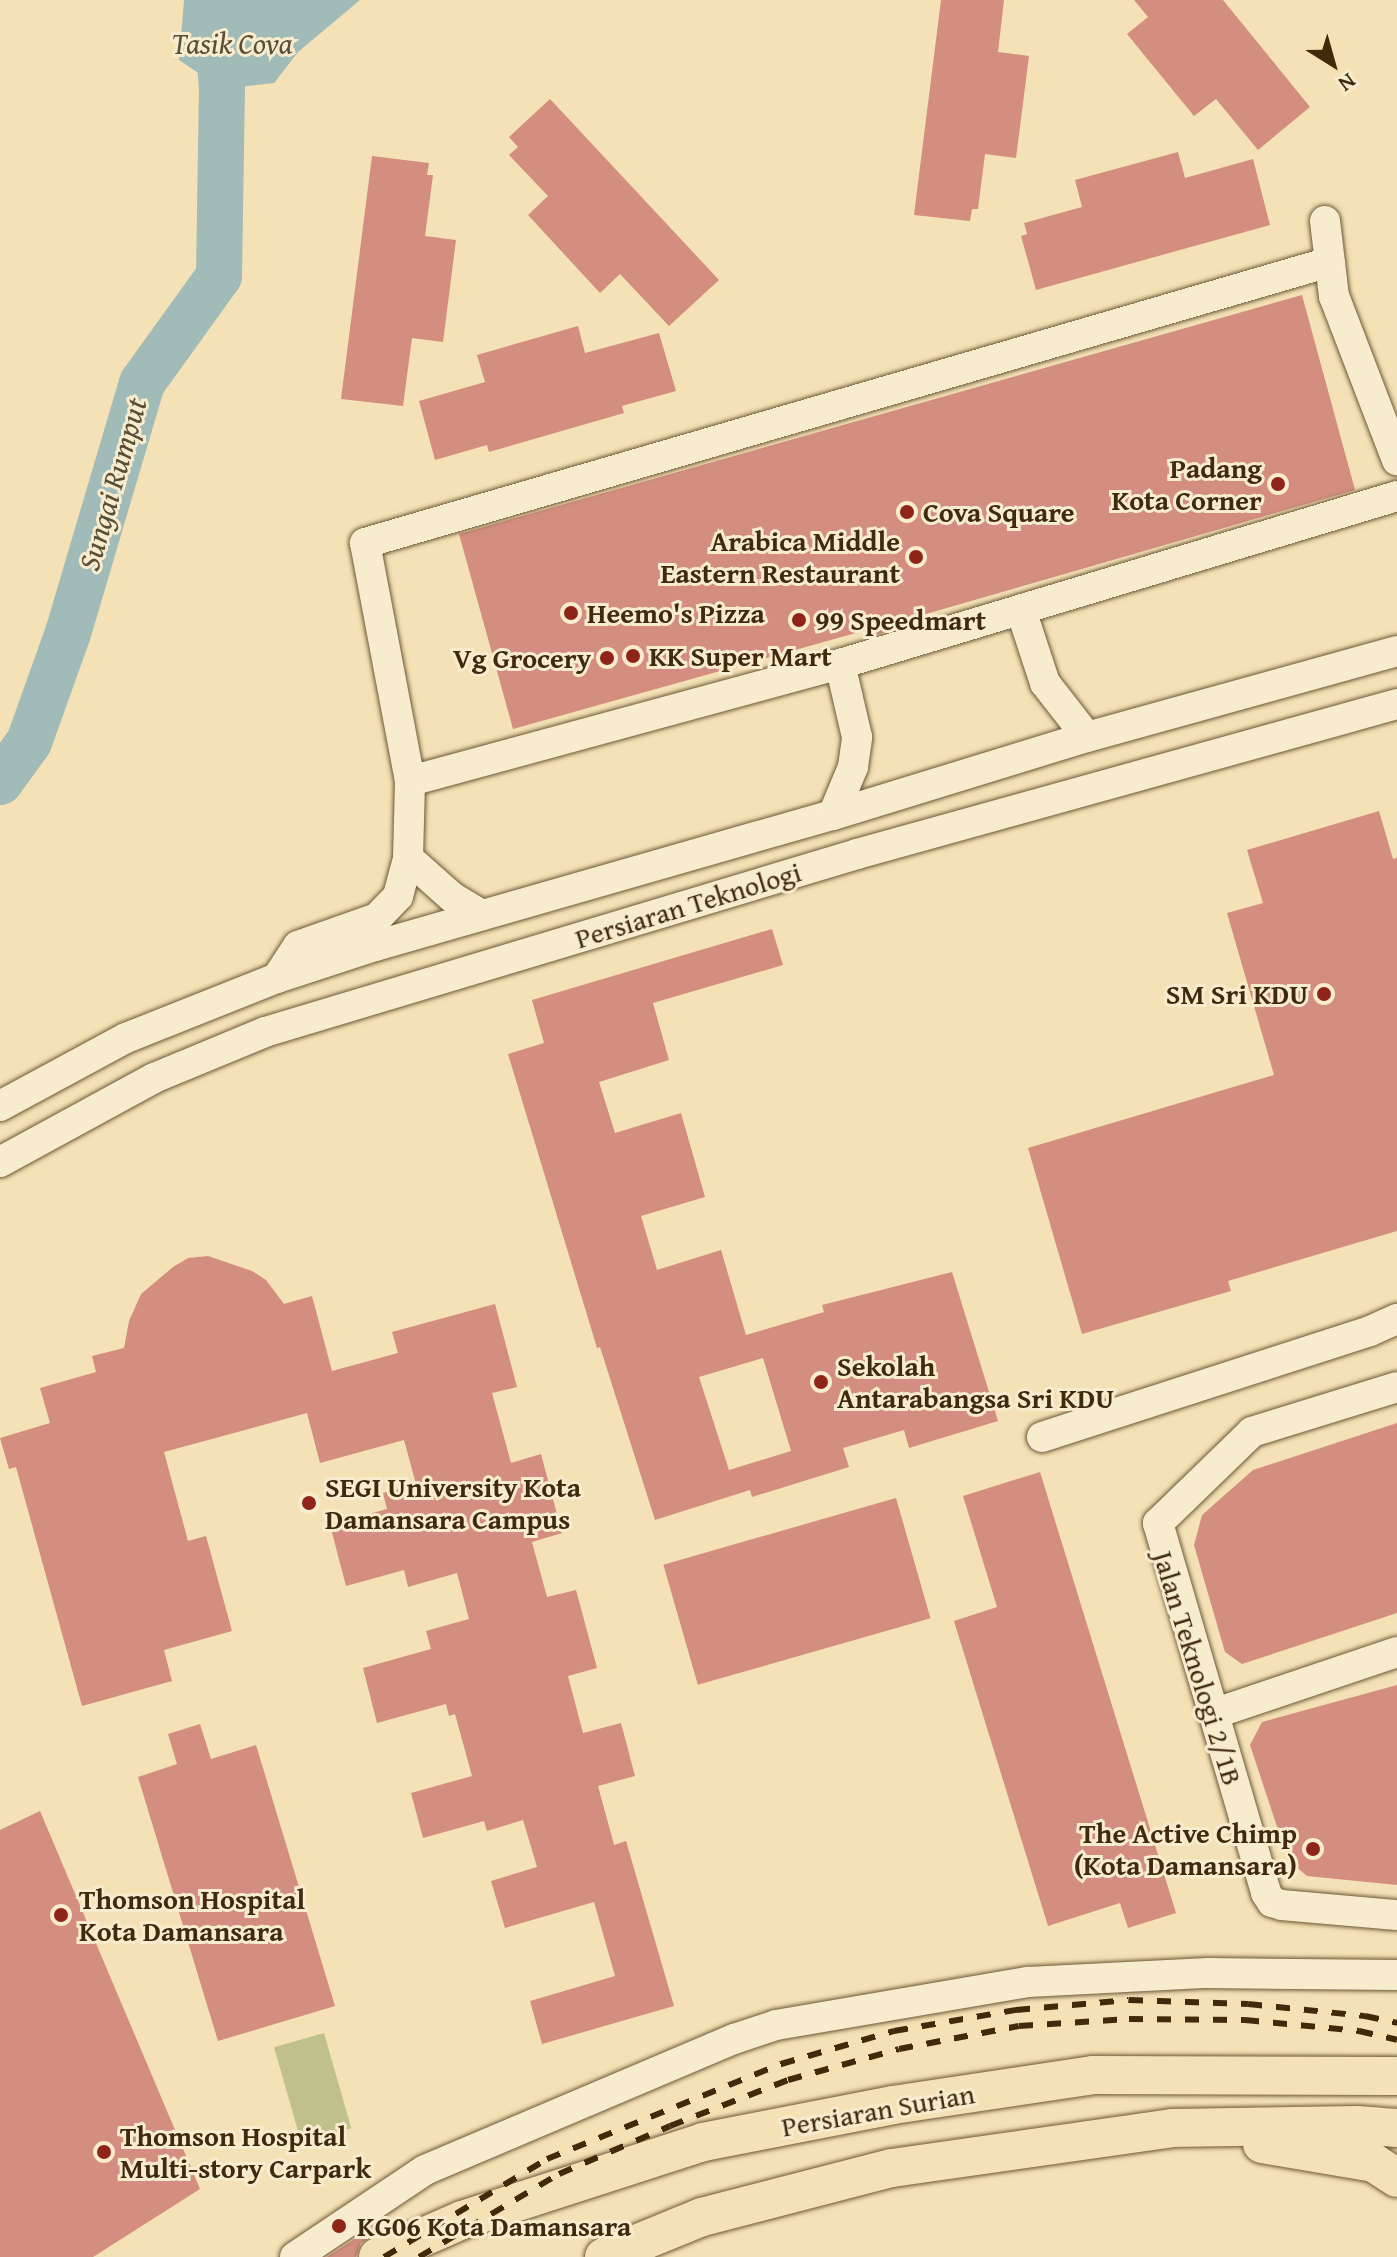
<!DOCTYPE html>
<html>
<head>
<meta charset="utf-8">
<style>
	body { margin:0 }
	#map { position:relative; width:1397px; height:2257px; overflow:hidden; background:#f4e1b5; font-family:"Gentium Book Plus",serif }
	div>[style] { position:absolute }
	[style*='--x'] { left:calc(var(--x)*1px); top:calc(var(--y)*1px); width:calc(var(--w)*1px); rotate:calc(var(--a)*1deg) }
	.green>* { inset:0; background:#c0c18a; transform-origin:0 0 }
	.water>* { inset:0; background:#a0bbb8 }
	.river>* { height:46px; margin:-23px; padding:0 23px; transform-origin:23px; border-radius:23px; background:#a0bbb8 }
	.building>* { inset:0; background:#d38e7f; transform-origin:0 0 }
	.roads { filter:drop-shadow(0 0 2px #6e5836) drop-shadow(0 0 2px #6e5836) }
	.minor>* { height:30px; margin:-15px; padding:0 15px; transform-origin:15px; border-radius:15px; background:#f8eccf }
	.major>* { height:38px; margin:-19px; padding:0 19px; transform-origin:19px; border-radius:19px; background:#f4e1b5 }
	.rail>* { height:6px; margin-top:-3px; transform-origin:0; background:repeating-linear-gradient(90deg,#412a0b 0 14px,transparent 0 28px) }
	.dots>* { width:22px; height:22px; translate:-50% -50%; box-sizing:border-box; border:4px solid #f8eccf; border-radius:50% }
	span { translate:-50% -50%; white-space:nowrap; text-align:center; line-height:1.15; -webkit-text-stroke:6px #f8eccf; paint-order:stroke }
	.poi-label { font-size:28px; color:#412a0b; font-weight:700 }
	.right { translate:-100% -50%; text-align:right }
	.left { translate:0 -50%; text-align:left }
	.street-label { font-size:28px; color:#412a0b }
	.water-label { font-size:30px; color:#594e36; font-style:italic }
	.north { position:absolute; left:1293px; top:24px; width:80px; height:80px; -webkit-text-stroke:6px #f8eccf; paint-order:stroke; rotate:143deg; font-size:22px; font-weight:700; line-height:32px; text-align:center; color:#412a0b }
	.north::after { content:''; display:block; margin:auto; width:28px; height:36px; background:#412a0b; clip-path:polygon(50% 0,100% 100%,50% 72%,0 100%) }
</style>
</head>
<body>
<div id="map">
	<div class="green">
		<div style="left:324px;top:2033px;width:99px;height:52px;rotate:74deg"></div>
	</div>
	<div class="water">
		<div style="clip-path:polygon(184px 0,360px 0,298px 52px,274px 83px,222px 89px,179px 60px)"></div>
	</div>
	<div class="river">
		<div style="--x:0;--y:782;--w:49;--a:-54.1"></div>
		<div style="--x:29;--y:742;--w:116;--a:-70.3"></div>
		<div style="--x:68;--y:633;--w:261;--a:-73.5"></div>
		<div style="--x:142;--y:383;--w:132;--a:-54.3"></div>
		<div style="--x:219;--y:276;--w:187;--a:-89.1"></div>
		<div style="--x:222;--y:89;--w:89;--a:-94.5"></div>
	</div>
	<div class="building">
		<div style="clip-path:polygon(941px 0,1004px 0,998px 52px,1029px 56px,1016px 158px,985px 154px,978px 209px,972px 209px,970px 221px,914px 215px)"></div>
		<div style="clip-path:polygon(1134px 0,1223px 0,1310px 107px,1258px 150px,1216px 99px,1194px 116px,1127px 34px,1148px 17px)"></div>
		<div style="clip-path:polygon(550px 99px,719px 280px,669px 326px,620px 274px,600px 293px,528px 215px,548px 196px,509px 155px,518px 147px,509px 137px)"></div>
		<div style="clip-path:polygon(1178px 152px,1185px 178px,1253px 159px,1270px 225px,1036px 290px,1021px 236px,1027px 234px,1024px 223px,1082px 207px,1075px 180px)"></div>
		<div style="clip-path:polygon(372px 156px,429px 163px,427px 175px,433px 175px,425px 236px,456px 240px,443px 342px,412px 338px,403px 406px,341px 399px)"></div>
		<div style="clip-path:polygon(1302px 295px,1355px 490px,919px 616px,920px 621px,872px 636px,870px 629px,513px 729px,459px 534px)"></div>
		<div style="clip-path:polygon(578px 326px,585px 353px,659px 333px,676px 391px,622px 406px,624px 413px,489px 452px,487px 445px,435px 460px,419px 401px,485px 382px,477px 355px)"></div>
		<div style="clip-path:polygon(1379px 811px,1393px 859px,1397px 858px,1397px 1231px,1228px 1281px,1231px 1291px,1082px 1334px,1028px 1148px,1274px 1075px,1227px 913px,1263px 903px,1247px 850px)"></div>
		<div style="clip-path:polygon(evenodd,772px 929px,783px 965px,653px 1003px,669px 1060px,599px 1082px,615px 1133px,681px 1113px,705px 1197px,641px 1216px,657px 1270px,721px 1250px,746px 1335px,824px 1312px,822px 1305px,952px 1272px,998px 1421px,909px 1448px,904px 1430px,843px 1448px,849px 1467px,752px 1497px,750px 1490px,655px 1520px,600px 1347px,597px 1348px,508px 1054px,544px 1043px,532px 1000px,772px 929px,763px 1358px,791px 1451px,729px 1470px,699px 1377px,763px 1358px)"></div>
		<div style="clip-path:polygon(208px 1256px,252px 1271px,266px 1280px,284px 1304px,312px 1296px,332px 1371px,398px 1353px,392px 1332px,495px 1304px,517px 1387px,492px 1393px,511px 1463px,541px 1454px,562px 1533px,532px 1542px,547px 1597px,576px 1590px,597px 1668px,568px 1676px,583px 1733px,621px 1723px,635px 1776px,598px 1786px,614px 1845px,626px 1841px,674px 2006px,542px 2044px,530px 2001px,615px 1976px,594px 1902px,505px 1928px,491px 1881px,537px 1867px,523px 1820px,487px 1831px,484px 1821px,423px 1838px,411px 1793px,472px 1776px,455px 1714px,449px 1716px,446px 1704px,377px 1723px,363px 1668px,431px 1649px,426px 1631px,469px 1619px,457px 1573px,408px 1587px,404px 1570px,346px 1586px,330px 1525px,387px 1509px,383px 1493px,416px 1484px,404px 1440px,320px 1463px,307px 1413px,164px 1452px,188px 1541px,206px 1536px,232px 1631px,164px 1650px,172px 1681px,82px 1706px,16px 1467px,9px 1469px,0 1438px,50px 1423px,40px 1388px,96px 1372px,92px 1356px,124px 1348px,129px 1321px,141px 1294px,173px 1267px,188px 1258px)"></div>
		<div style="clip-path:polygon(1397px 1423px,1397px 1613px,1242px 1664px,1225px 1652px,1194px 1545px,1202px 1515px,1253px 1470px)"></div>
		<div style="clip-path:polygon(1040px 1472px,1176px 1913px,1128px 1928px,1120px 1903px,1048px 1926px,954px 1621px,997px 1607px,963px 1496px)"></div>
		<div style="left:896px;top:1498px;width:125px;height:242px;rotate:74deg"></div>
		<div style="clip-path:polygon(1397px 1685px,1397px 1885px,1307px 1876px,1288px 1860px,1250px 1745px,1262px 1722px)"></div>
		<div style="clip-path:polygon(200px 1724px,211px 1759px,256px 1745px,335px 2006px,218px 2041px,138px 1777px,177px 1764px,168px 1734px)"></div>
		<div style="clip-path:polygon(40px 1811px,200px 2189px,93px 2257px,0 2257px,0 1830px)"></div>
		<div style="clip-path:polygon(373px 2227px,378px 2233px,361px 2243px,356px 2257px,327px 2257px)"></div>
	</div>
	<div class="roads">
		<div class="minor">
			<div style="--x:1325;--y:221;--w:76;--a:83.2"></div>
			<div style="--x:1334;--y:296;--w:176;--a:69"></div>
			<div style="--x:1021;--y:610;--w:77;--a:71.8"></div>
			<div style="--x:1045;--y:683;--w:68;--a:52.1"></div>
			<div style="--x:410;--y:781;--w:446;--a:-15.2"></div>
			<div style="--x:840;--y:664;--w:582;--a:-16.78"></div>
			<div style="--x:833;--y:815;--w:52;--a:-67.4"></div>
			<div style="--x:853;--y:767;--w:30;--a:-82"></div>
			<div style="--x:857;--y:737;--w:75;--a:-103.1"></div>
			<div style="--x:408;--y:858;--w:59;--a:41.6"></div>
			<div style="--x:452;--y:897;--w:35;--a:31"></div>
			<div style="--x:277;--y:978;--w:38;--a:-57"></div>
			<div style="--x:298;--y:946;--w:84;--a:-19.5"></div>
			<div style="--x:377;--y:918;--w:30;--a:-46"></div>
			<div style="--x:398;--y:896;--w:39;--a:-75"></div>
			<div style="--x:408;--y:858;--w:77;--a:-88.5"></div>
			<div style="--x:410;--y:781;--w:242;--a:-100.7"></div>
			<div style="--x:365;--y:543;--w:1005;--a:-16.24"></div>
			<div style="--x:0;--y:1106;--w:143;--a:-28.4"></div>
			<div style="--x:126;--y:1038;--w:162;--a:-21.7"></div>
			<div style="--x:277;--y:978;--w:103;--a:-18.1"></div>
			<div style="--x:375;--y:946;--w:476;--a:-16"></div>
			<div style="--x:833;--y:815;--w:266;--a:-17.1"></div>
			<div style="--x:1087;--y:737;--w:322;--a:-15.5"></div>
			<div style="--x:0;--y:1162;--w:175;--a:-28.6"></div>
			<div style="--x:154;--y:1078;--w:120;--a:-22.5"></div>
			<div style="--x:265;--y:1032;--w:618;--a:-16.73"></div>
			<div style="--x:857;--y:854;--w:560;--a:-15.52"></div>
			<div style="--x:1397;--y:1387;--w:152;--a:162.8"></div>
			<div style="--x:1252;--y:1432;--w:131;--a:135.9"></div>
			<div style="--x:1158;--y:1523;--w:385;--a:73.7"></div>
			<div style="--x:1266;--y:1893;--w:11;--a:56"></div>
			<div style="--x:1272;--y:1902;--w:10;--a:17"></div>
			<div style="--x:1282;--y:1905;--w:115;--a:5"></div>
			<div style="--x:1042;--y:1437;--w:345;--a:-17.9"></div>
			<div style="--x:1370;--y:1331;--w:30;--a:-24"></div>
			<div style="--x:1213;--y:1714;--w:194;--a:-18.6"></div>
			<div style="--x:295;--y:2257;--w:156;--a:-33.8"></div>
			<div style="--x:425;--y:2170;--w:336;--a:-23"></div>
			<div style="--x:734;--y:2039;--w:44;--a:-18.4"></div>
			<div style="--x:776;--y:2025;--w:256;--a:-9.7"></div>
			<div style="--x:1028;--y:1982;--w:180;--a:-2.9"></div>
			<div style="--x:1208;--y:1973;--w:189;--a:0.6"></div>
		</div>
		<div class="major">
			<div style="--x:1262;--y:2144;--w:114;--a:9.6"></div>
			<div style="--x:1374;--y:2163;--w:27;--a:33"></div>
			<div style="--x:378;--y:2257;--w:92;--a:-23.8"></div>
			<div style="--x:462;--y:2220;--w:253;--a:-17.9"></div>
			<div style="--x:703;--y:2142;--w:194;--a:-11"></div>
			<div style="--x:893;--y:2105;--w:202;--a:-8.5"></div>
			<div style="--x:1093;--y:2075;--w:304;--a:0.2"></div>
			<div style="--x:604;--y:2257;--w:106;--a:-22.2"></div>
			<div style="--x:702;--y:2217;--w:196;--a:-14.5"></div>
			<div style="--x:892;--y:2168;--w:283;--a:-8.1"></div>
			<div style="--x:1172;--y:2128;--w:185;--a:-0.9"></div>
			<div style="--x:1357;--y:2125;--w:40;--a:4.3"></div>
		</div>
	</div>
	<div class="rail">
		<div style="--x:384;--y:2257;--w:190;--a:-31"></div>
		<div style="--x:547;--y:2159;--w:253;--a:-22.1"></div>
		<div style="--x:781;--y:2064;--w:118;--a:-16.3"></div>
		<div style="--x:894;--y:2031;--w:124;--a:-9.8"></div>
		<div style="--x:1016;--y:2010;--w:113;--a:-5.1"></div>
		<div style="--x:1129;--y:2000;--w:119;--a:1.9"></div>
		<div style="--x:1248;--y:2004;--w:118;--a:5.9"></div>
		<div style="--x:1365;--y:2016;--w:33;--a:12"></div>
		<div style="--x:419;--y:2257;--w:163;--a:-30.7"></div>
		<div style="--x:559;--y:2174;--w:121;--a:-23.4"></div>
		<div style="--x:670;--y:2126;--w:127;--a:-21.3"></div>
		<div style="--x:788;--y:2080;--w:115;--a:-15.6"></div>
		<div style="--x:899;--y:2049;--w:122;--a:-10.9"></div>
		<div style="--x:1019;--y:2026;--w:110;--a:-3.6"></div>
		<div style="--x:1129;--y:2019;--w:116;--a:0.5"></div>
		<div style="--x:1245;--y:2020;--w:115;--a:5.5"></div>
		<div style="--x:1359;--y:2031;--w:39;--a:13"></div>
	</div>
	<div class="dots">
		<div style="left:1278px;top:484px;background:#8f2418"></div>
		<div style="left:907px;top:512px;background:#8f2418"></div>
		<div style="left:916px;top:557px;background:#8f2418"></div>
		<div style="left:571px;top:613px;background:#8f2418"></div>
		<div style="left:799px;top:620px;background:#8f2418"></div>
		<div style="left:633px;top:656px;background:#8f2418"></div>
		<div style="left:607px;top:658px;background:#8f2418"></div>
		<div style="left:1324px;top:994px;background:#8f2418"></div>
		<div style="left:821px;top:1382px;background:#8f2418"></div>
		<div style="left:309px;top:1503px;background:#8f2418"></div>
		<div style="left:1313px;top:1849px;background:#8f2418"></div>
		<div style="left:61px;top:1915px;background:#8f2418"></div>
		<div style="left:104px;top:2152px;background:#8f2418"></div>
		<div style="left:339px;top:2226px;background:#8f2418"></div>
	</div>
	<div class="poi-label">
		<span class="right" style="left:1262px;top:484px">Padang<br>Kota Corner</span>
		<span class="left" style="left:923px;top:512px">Cova Square</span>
		<span class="right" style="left:900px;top:557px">Arabica Middle<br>Eastern Restaurant</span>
		<span class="left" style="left:587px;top:613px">Heemo's Pizza</span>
		<span class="left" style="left:815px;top:620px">99 Speedmart</span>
		<span class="left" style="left:649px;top:656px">KK Super Mart</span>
		<span class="right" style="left:591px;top:658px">Vg Grocery</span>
		<span class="right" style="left:1308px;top:994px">SM Sri KDU</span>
		<span class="left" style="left:837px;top:1382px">Sekolah<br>Antarabangsa Sri KDU</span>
		<span class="left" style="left:325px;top:1503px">SEGI University Kota<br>Damansara Campus</span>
		<span class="right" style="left:1297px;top:1849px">The Active Chimp<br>(Kota Damansara)</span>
		<span class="left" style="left:79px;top:1915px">Thomson Hospital<br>Kota Damansara</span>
		<span class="left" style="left:120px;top:2152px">Thomson Hospital<br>Multi-story Carpark</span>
		<span class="left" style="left:357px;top:2226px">KG06 Kota Damansara</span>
	</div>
	<div class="street-label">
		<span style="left:688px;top:905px;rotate:-17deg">Persiaran Teknologi</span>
		<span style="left:1198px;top:1668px;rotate:73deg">Jalan Teknologi 2/1B</span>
		<span style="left:878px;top:2110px;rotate:-10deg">Persiaran Surian</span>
	</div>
	<div class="water-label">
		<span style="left:232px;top:43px">Tasik Cova</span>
		<span style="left:112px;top:484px;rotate:-74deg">Sungai Rumput</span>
	</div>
	<div class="north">N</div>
</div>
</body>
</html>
